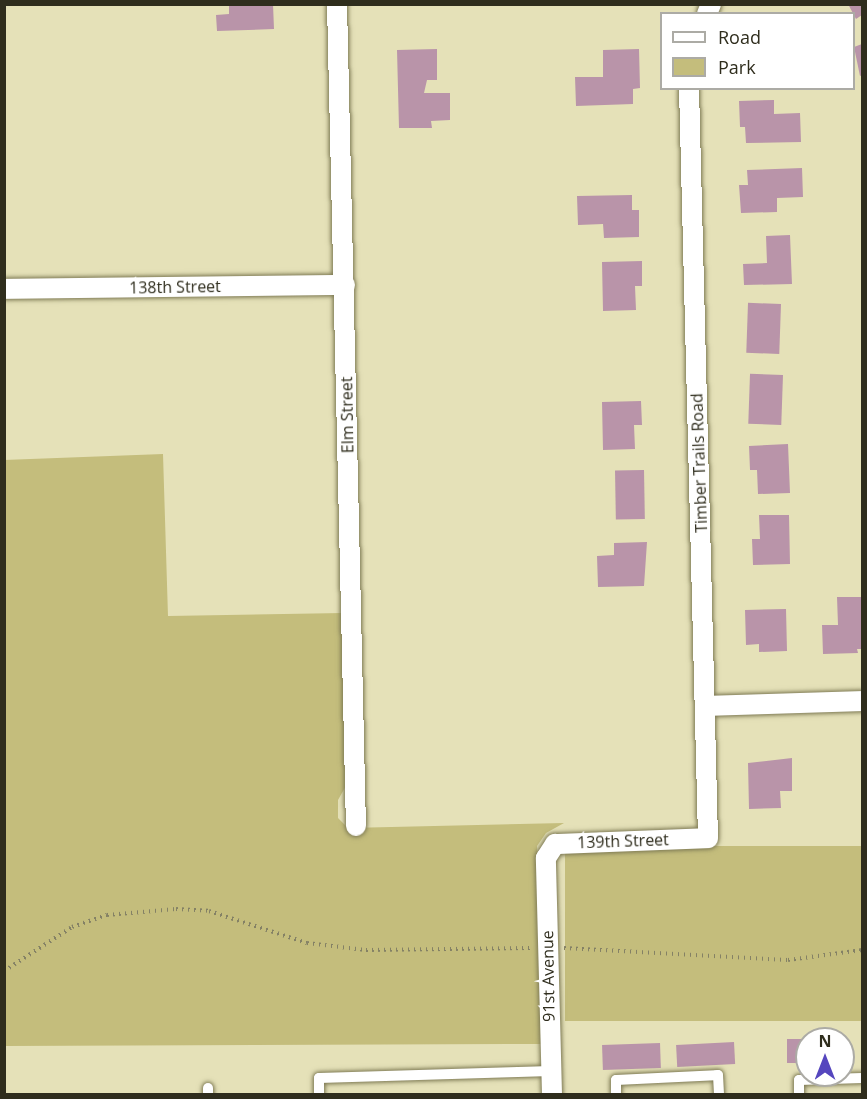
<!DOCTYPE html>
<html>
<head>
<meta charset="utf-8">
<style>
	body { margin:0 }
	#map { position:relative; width:867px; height:1099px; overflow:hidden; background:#e5e1b8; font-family:"Open Sans",sans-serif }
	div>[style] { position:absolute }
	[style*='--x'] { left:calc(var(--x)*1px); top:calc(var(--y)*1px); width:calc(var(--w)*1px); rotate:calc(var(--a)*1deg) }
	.green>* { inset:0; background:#c4bd7c; transform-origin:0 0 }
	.building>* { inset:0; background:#b994a9; transform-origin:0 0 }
	.path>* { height:4px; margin-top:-2px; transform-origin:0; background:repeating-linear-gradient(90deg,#848165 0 1.5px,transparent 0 6px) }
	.roads { filter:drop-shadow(0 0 2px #7f7b55) drop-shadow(0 0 2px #7f7b55) }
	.service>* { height:10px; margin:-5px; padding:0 5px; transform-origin:5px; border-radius:5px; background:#fff }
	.minor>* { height:20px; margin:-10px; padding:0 10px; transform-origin:10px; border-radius:10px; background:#fff }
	span { translate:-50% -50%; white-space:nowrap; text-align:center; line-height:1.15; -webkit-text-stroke:5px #fff; paint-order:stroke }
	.street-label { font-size:16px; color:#2f2d1d }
	.frame { position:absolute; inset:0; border:6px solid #2f2d1d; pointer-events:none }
	.legend { position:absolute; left:660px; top:12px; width:195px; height:78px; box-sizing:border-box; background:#fff; border:2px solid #acaba5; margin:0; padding:8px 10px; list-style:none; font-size:18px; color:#2f2d1d }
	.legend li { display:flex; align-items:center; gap:12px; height:30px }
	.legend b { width:30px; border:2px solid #acaba5 }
	.north { position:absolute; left:795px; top:1027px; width:60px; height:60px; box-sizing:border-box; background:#fff; border:2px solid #acaba5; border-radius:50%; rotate:0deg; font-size:16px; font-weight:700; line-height:24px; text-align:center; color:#2f2d1d }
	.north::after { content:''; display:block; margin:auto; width:21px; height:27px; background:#5546be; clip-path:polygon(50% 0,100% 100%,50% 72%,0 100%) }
</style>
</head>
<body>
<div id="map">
	<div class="green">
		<div style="clip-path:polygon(163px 454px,168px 616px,343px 613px,347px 784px,338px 800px,338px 818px,348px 828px,564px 823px,546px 833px,537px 846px,541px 1044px,5px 1046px,4px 460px)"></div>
		<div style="left:862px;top:846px;width:175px;height:297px;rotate:90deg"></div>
	</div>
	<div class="building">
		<div style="clip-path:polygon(229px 4px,273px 4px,274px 29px,217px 31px,216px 15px,229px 14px)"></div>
		<div style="clip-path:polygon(848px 4px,862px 4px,862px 15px,856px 19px)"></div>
		<div style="clip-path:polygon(862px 44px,862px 75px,860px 76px,854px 47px)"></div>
		<div style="clip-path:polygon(437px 49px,437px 80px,427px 80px,424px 93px,450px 93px,450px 120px,431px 121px,432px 128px,399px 128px,397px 50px)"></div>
		<div style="clip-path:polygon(639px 49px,640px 88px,633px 89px,633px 104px,576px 106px,575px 77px,603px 77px,603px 50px)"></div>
		<div style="clip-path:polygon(774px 100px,774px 114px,800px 113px,801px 142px,746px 143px,745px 127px,740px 127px,739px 101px)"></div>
		<div style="clip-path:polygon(802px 168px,803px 197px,777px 198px,777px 212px,741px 213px,739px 185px,748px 185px,747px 170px)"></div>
		<div style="clip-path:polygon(632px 195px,632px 210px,639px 210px,639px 237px,604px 238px,603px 224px,578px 225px,577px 196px)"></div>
		<div style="clip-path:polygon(790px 235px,792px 284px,744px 285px,743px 264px,767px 263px,766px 236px)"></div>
		<div style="clip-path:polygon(642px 261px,642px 286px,635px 286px,636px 310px,603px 311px,602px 262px)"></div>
		<div style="left:781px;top:304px;width:50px;height:33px;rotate:92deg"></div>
		<div style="left:783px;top:375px;width:50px;height:33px;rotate:92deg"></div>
		<div style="clip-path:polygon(641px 401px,642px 425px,634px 425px,635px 449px,603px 450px,602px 402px)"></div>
		<div style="clip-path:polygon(788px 444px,790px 493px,758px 494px,757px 470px,750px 470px,749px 446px)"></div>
		<div style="left:644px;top:470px;width:49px;height:29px;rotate:89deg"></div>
		<div style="clip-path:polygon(759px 515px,789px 515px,790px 564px,753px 565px,752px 539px,760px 539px)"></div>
		<div style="clip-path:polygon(647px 542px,644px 586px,598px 587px,597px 556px,614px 555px,614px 543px)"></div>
		<div style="clip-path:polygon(837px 597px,862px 597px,862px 649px,857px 649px,858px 653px,823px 654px,822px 625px,838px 625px)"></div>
		<div style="clip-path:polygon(786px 609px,787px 651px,759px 652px,759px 644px,746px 645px,745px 610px)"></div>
		<div style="clip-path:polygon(792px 758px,792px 791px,780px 791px,781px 808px,749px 809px,748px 763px)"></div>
		<div style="left:807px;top:1039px;width:24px;height:20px;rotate:90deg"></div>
		<div style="clip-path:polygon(843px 1039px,846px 1039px,847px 1062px,843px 1063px)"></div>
		<div style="left:734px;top:1042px;width:22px;height:58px;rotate:87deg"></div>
		<div style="left:660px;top:1043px;width:25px;height:58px;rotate:88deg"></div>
	</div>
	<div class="path">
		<div style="--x:564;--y:948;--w:224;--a:3.1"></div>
		<div style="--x:788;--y:960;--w:75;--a:-7.7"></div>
		<div style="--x:4;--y:971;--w:81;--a:-32.9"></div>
		<div style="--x:72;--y:927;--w:37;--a:-19"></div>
		<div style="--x:107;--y:915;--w:69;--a:-5"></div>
		<div style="--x:176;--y:909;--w:33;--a:3"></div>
		<div style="--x:209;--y:911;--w:103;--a:18.1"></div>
		<div style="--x:307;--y:943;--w:59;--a:6.8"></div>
		<div style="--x:366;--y:950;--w:164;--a:-0.7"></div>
	</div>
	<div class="roads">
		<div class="service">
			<div style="--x:208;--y:1088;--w:6;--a:90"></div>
			<div style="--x:319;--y:1094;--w:16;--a:-90"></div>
			<div style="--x:319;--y:1078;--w:232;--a:-1.7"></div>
			<div style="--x:616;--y:1094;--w:14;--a:-90"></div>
			<div style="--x:616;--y:1080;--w:102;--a:-2.8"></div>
			<div style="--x:718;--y:1075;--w:19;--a:87"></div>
			<div style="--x:799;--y:1094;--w:14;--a:-90"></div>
			<div style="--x:799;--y:1080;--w:63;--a:-1.8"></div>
		</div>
		<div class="minor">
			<div style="--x:337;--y:4;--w:822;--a:88.68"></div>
			<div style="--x:707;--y:14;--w:11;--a:-68"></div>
			<div style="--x:4;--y:289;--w:341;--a:-0.7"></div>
			<div style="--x:706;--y:706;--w:156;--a:-1.8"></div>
			<div style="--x:552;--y:1094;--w:236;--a:-91.5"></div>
			<div style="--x:546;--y:858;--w:17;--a:-57"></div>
			<div style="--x:555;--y:844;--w:153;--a:-2.2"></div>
			<div style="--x:708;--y:838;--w:750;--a:-91.45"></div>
		</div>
	</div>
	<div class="street-label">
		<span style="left:175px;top:287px;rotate:-1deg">138th Street</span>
		<span style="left:347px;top:415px;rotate:-91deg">Elm Street</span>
		<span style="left:699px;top:463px;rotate:-92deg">Timber Trails Road</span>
		<span style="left:623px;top:841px;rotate:-2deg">139th Street</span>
		<span style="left:548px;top:976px;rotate:-91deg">91st Avenue</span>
	</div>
	<div class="frame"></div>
	<ul class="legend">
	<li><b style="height:8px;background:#fff"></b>Road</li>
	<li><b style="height:16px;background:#c4bd7c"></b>Park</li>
	</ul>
	<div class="north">N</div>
</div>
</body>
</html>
